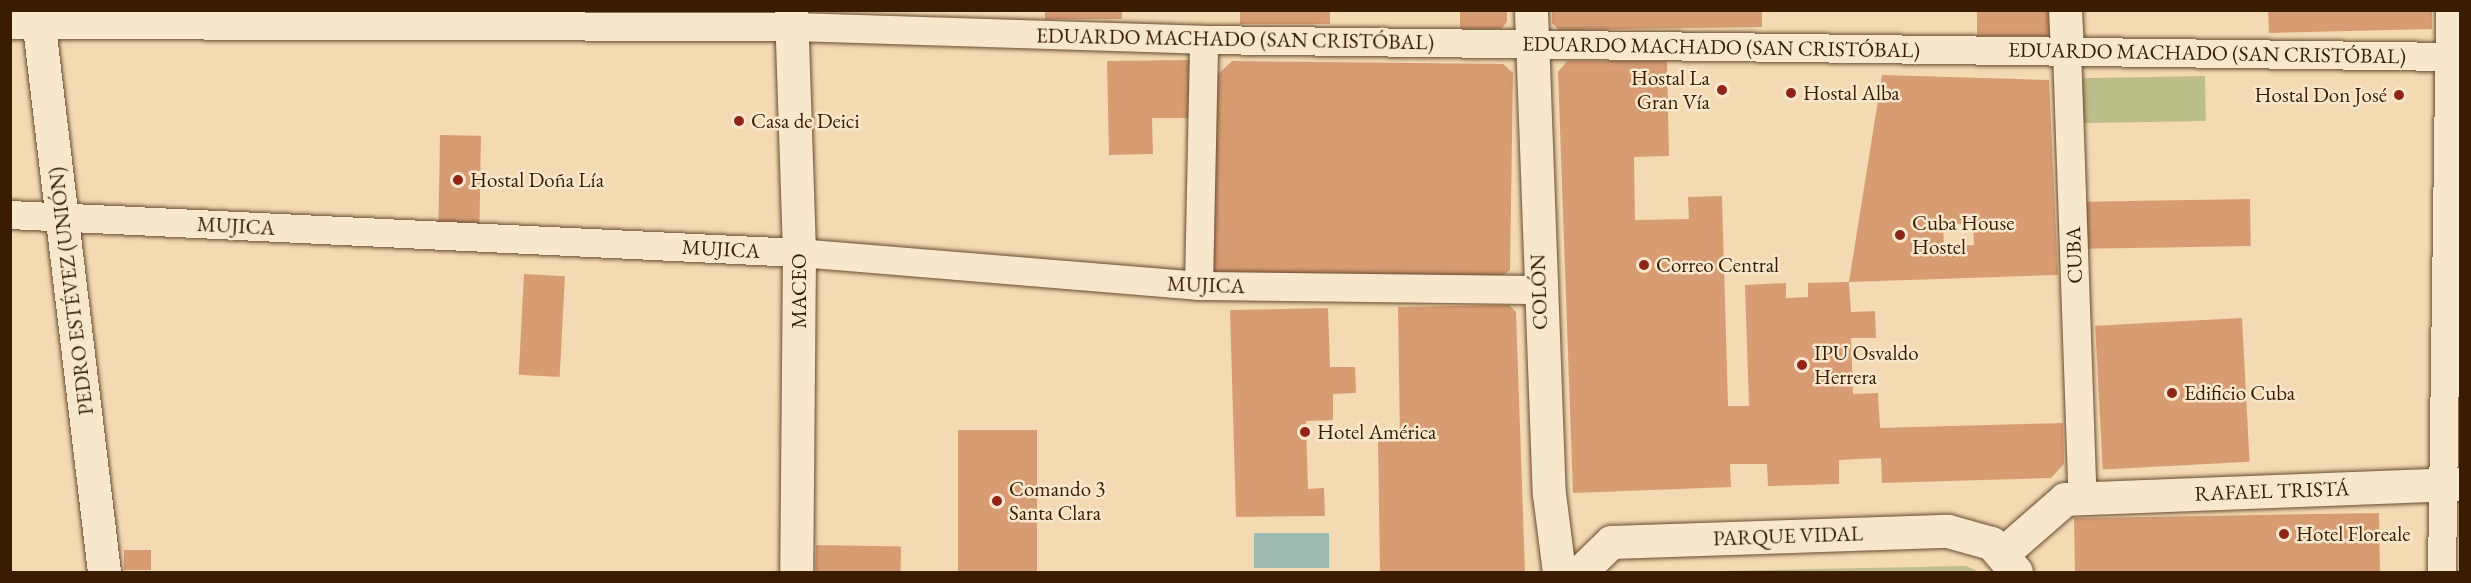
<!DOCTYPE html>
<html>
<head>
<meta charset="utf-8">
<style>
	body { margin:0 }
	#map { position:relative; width:2471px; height:583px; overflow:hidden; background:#f3dab2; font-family:"EB Garamond",serif }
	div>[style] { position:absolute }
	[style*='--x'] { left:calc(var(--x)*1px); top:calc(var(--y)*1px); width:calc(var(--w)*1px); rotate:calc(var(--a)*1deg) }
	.green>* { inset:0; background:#bdbf8a; transform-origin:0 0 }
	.water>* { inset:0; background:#9cbab1; transform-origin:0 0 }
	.building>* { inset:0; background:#d89c73; transform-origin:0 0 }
	.roads { filter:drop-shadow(0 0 2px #684c2f) drop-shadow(0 0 2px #684c2f) }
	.minor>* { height:28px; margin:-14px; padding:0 14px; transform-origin:14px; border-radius:14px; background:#f7e7cd }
	.tertiary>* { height:33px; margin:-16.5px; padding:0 16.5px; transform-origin:16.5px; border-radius:16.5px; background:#f7e7cd }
	.secondary>* { height:33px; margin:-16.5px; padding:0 16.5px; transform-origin:16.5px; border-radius:16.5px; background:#f7e7cd }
	.dots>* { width:16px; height:16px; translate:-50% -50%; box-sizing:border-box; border:3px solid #f7e7cd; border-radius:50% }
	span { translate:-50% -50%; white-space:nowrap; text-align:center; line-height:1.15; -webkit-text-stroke:5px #f7e7cd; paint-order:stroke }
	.street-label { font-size:21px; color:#3a1c03 }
	.poi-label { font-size:21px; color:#3a1c03 }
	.right { translate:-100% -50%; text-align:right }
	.left { translate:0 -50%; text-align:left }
	.frame { position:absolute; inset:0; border:12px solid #3a1c03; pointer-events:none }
</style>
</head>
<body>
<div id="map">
	<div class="green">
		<div style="left:2205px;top:76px;width:45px;height:127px;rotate:89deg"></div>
		<div style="clip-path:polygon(1966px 566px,1979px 572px,1669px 572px)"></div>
	</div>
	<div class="water">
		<div style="left:1329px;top:533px;width:35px;height:75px;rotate:90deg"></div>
	</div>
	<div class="building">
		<div style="left:1045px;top:10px;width:77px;height:9px"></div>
		<div style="left:1240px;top:10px;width:90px;height:14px"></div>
		<div style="clip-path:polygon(1460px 10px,1507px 10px,1507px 22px,1501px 29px,1460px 29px)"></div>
		<div style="clip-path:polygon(1552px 10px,1762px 10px,1762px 27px,1559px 30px,1552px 23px)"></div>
		<div style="left:1977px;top:10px;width:75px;height:26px"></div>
		<div style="clip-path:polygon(2268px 10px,2432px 10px,2432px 29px,2269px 33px)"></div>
		<div style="clip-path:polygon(1191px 60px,1192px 118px,1152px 118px,1153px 154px,1109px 155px,1107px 61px)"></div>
		<div style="clip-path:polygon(1232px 61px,1503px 64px,1513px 73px,1510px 270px,1501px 277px,1212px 273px,1214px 78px)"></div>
		<div style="clip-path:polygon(1567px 61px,1667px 61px,1669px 156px,1634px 157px,1635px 220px,1689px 219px,1688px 197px,1722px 196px,1728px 406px,1749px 406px,1745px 285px,1786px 283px,1786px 298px,1808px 297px,1808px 283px,1849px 282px,1851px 312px,1875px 311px,1876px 338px,1851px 338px,1853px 394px,1878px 393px,1880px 428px,2063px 423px,2064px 464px,2051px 478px,1882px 483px,1881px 458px,1839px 460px,1839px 484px,1768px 486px,1767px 464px,1730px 464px,1731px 487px,1573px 493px,1558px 72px)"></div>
		<div style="clip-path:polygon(evenodd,1882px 75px,2049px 80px,2058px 275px,1849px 282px,1882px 75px,1973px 223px,1974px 245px,1944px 246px,1943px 225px,1973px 223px)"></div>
		<div style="left:440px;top:135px;width:41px;height:89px;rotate:1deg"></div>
		<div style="left:2250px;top:199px;width:47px;height:164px;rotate:89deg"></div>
		<div style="left:524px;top:274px;width:41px;height:101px;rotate:3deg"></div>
		<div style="clip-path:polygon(1509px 305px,1516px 312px,1525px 572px,1380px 572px,1378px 441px,1400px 441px,1398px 307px)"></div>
		<div style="clip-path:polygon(1328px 308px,1330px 367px,1355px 367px,1356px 393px,1333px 394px,1333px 420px,1306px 421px,1308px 489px,1324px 488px,1325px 516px,1236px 517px,1230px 310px)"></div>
		<div style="left:2242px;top:318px;width:144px;height:147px;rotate:87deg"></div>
		<div style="left:958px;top:430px;width:79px;height:142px"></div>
		<div style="left:2379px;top:513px;width:59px;height:305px;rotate:89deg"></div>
		<div style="left:816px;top:545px;width:85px;height:27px;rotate:1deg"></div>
		<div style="left:124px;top:550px;width:27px;height:20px"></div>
	</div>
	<div class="roads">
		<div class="minor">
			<div style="--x:10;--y:25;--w:783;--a:0.15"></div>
			<div style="--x:793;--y:27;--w:411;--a:1.8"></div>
			<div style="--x:1204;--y:40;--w:1256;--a:0.78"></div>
			<div style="--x:2067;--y:51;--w:448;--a:88"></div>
			<div style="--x:10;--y:215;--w:790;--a:2.76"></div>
			<div style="--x:799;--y:253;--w:401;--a:4.7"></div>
			<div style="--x:1199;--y:286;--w:340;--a:0.7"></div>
			<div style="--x:1199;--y:286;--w:246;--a:-88.8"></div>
			<div style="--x:2442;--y:572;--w:562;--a:-89.18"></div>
		</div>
		<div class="tertiary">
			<div style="--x:37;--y:10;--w:566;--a:83.2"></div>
			<div style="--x:2065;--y:10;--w:41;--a:87.2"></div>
			<div style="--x:2003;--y:553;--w:82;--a:-41.1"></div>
			<div style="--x:2065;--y:499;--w:395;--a:-2.2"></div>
			<div style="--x:1580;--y:572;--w:43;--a:-44.1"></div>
			<div style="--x:1611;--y:542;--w:337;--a:-1.9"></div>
			<div style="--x:1948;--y:531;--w:45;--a:15.6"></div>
			<div style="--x:1991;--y:543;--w:38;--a:49"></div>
		</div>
		<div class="secondary">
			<div style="--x:791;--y:10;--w:243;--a:88.1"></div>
			<div style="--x:799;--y:253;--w:319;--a:90.5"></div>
			<div style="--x:1531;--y:10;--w:484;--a:87.9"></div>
			<div style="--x:1549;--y:494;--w:79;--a:82.7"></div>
		</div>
	</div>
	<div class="dots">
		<div style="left:1722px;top:90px;background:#8f2418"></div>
		<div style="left:1791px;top:93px;background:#8f2418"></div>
		<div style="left:2399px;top:95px;background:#8f2418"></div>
		<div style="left:739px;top:121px;background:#8f2418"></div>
		<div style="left:458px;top:180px;background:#8f2418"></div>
		<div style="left:1900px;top:235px;background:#8f2418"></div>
		<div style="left:1644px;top:265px;background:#8f2418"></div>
		<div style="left:1802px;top:365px;background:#8f2418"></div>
		<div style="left:2172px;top:393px;background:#8f2418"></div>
		<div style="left:1305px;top:432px;background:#8f2418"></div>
		<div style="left:997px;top:501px;background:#8f2418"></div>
		<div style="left:2284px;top:534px;background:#8f2418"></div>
	</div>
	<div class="street-label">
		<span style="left:1235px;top:39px;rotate:1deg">EDUARDO MACHADO (SAN CRISTÓBAL)</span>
		<span style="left:1721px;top:47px;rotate:1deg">EDUARDO MACHADO (SAN CRISTÓBAL)</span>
		<span style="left:2207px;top:53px;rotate:1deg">EDUARDO MACHADO (SAN CRISTÓBAL)</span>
		<span style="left:236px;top:226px;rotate:3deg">MUJICA</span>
		<span style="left:721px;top:249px;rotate:3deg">MUJICA</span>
		<span style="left:2074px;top:255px;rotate:-92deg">CUBA</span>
		<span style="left:1206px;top:285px;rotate:2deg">MUJICA</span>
		<span style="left:71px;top:291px;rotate:-97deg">PEDRO ESTÉVEZ (UNIÓN)</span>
		<span style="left:799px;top:291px;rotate:-90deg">MACEO</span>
		<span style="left:1539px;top:292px;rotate:-92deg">COLÓN</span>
		<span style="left:2272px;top:491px;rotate:-2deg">RAFAEL TRISTÁ</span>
		<span style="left:1788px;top:536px;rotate:-2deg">PARQUE VIDAL</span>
	</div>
	<div class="poi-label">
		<span class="right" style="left:1710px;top:90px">Hostal La<br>Gran Vía</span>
		<span class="left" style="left:1803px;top:93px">Hostal Alba</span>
		<span class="right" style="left:2387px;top:95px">Hostal Don José</span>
		<span class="left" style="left:751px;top:121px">Casa de Deici</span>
		<span class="left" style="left:470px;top:180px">Hostal Doña Lía</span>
		<span class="left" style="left:1912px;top:235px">Cuba House<br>Hostel</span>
		<span class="left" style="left:1656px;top:265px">Correo Central</span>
		<span class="left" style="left:1814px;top:365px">IPU Osvaldo<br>Herrera</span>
		<span class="left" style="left:2184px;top:393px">Edificio Cuba</span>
		<span class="left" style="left:1317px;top:432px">Hotel América</span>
		<span class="left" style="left:1009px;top:501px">Comando 3<br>Santa Clara</span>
		<span class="left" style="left:2296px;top:534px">Hotel Floreale</span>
	</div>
	<div class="frame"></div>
</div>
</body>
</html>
